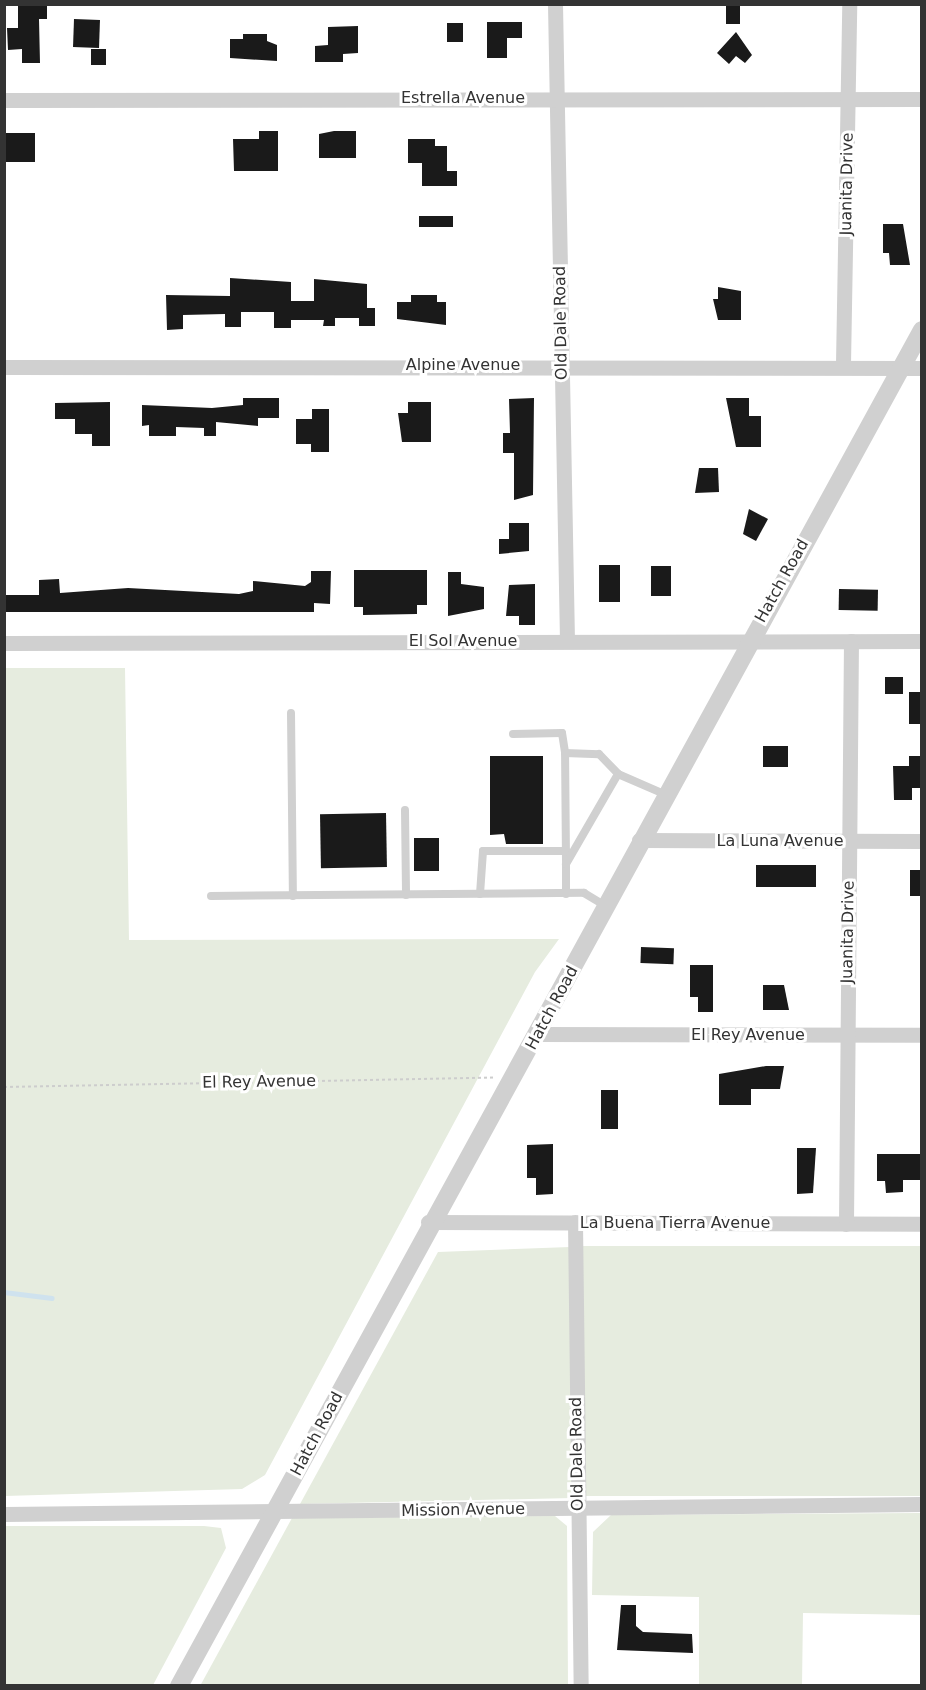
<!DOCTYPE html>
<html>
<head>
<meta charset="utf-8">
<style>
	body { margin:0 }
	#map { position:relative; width:926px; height:1690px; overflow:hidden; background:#fff; font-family:"DejaVu Sans",sans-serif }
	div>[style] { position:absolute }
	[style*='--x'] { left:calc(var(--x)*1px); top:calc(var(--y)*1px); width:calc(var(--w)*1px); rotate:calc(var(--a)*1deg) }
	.green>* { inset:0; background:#e6ecdf; transform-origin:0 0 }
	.stream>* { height:4.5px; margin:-2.25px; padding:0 2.25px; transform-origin:2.25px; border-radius:2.25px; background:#cfe2ee }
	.building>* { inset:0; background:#1a1a1a; transform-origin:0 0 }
	.path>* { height:2px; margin-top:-1px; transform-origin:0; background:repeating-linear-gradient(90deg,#cdcdcd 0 3px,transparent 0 6px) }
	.service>* { height:8px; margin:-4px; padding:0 4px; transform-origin:4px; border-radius:4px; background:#d0d0d0 }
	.minor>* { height:15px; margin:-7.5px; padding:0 7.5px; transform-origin:7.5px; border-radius:7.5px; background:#d0d0d0 }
	.tertiary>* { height:18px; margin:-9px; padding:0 9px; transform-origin:9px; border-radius:9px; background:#d0d0d0 }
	span { translate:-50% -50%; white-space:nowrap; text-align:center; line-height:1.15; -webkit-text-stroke:6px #fff; paint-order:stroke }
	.street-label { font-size:16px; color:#333 }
	.frame { position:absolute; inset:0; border:6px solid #333; pointer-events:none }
</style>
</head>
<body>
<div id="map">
	<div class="green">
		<div style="clip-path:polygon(5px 668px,125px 668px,129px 940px,559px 939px,535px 972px,265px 1475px,242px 1489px,5px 1496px)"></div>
		<div style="left:921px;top:1246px;width:250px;height:342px;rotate:90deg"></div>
		<div style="clip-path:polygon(570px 1247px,572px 1498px,300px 1504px,438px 1252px)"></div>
		<div style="clip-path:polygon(921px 1513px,921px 1615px,803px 1613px,802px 1685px,699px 1685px,699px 1597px,592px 1595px,593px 1532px,611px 1515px)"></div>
		<div style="clip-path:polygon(555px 1516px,567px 1526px,568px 1685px,200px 1686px,292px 1518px)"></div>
		<div style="clip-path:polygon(5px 1526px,204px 1526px,221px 1528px,226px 1548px,153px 1685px,5px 1685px)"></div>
	</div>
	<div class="stream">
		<div style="--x:4;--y:1292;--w:48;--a:7.1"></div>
	</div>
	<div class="building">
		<div style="left:726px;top:4px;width:14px;height:20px"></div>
		<div style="clip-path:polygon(47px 5px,47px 19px,39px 19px,40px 63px,22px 63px,22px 49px,8px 50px,7px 28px,18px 28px,18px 6px)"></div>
		<div style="left:74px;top:19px;width:26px;height:28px;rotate:2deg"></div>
		<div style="clip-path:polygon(487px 22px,522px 22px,522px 38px,507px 38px,507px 58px,487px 58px)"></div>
		<div style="left:447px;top:23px;width:16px;height:19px"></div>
		<div style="clip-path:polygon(358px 26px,358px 53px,343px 54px,343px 62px,315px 62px,315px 46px,328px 45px,328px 27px)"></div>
		<div style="clip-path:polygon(736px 32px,752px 55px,745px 63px,736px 56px,729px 64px,717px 53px)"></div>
		<div style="clip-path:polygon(243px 34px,267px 34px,267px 41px,277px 45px,277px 61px,230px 58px,230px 39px,243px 39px)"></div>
		<div style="left:91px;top:49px;width:15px;height:16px"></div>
		<div style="clip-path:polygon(259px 131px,278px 131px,278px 171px,234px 171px,233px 139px,259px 139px)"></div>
		<div style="clip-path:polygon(334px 131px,356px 131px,356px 158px,319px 158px,319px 134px)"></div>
		<div style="left:4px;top:133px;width:31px;height:29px"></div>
		<div style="clip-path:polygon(408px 139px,435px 139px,435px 146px,447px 146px,447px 171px,457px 171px,457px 186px,422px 186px,422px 163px,408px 163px)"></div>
		<div style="left:453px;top:216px;width:11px;height:34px;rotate:90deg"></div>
		<div style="clip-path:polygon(883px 224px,903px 224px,910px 265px,890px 265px,889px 253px,883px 253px)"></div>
		<div style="clip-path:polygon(230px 278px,291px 282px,291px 301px,314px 301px,314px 279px,367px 284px,367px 308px,375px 308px,375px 326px,359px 326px,359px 318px,335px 318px,335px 326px,323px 326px,324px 320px,291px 320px,291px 328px,274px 328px,274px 312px,241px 312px,241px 327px,225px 327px,225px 314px,183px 315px,183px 329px,167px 330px,166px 295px,230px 296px)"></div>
		<div style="clip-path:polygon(718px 287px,741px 291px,741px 320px,718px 320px,713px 299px,718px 299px)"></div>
		<div style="clip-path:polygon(411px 295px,437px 295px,437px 302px,446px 302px,446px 325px,397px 319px,397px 302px,411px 302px)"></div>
		<div style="clip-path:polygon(243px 398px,279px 398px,279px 418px,258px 418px,258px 426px,216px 422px,216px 436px,204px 436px,204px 428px,176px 427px,176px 436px,149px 436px,149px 425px,142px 426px,142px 405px,212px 408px,243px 405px)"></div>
		<div style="clip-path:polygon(534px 398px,533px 495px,514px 500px,514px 453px,503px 453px,503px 433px,510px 433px,509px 399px)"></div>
		<div style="clip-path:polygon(726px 398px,749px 398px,749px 416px,761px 416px,761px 447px,736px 447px)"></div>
		<div style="clip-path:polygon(110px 402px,110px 446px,92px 446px,92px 434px,75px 434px,75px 419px,55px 419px,55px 403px)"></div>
		<div style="clip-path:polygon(408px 402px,431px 402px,431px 442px,402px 442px,398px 413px,408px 413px)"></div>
		<div style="clip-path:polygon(312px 409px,329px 409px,329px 452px,311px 452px,311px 444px,296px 444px,296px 419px,312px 419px)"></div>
		<div style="clip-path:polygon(699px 468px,718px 468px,719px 492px,695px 493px)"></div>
		<div style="clip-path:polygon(749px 509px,768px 519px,756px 541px,743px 534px)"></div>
		<div style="clip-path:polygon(509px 523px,529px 523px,529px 551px,499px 554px,499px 539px,509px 539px)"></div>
		<div style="left:599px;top:565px;width:21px;height:37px"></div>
		<div style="left:651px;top:566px;width:20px;height:30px"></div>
		<div style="clip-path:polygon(354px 570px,427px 570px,427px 605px,417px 605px,417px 614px,363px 615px,363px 607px,354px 607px)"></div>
		<div style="clip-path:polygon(311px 571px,331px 571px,330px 604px,314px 603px,314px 612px,4px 612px,4px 595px,39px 595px,39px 580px,59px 579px,60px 593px,128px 588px,239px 594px,253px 591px,253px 581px,305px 586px,311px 582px)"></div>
		<div style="clip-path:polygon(448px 572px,461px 572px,461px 584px,484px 587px,484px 609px,448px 616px)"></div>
		<div style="clip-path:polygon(535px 584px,535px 625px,519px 625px,519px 616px,506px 616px,509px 585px)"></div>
		<div style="left:839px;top:589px;width:39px;height:21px;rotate:1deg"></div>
		<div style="left:885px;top:677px;width:18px;height:17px"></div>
		<div style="left:909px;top:692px;width:12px;height:32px"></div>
		<div style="left:763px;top:746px;width:25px;height:21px"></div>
		<div style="clip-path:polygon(490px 756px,543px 756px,543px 844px,506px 844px,504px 834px,490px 835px)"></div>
		<div style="clip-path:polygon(909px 756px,921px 756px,920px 788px,912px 788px,912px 800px,894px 800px,893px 766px,909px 766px)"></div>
		<div style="left:386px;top:813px;width:54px;height:66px;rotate:89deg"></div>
		<div style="left:414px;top:838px;width:25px;height:33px"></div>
		<div style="left:816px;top:865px;width:22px;height:60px;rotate:90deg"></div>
		<div style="left:921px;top:870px;width:26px;height:11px;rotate:90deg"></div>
		<div style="left:641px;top:947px;width:33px;height:16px;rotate:2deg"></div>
		<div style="clip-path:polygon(690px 965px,713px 965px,713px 1012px,698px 1012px,698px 997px,690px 997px)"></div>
		<div style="clip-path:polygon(763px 985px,784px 985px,789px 1010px,763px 1010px)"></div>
		<div style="clip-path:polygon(766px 1066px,784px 1066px,780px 1089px,751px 1089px,751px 1105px,719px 1105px,719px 1074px)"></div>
		<div style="left:601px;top:1090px;width:17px;height:39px"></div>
		<div style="clip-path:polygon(553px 1144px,553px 1194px,536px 1195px,536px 1178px,527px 1178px,527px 1145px)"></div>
		<div style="clip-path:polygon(797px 1148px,816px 1148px,813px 1193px,797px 1194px)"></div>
		<div style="clip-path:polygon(877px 1154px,921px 1154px,921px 1180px,903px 1180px,903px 1192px,886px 1193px,885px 1181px,877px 1181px)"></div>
		<div style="clip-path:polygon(621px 1605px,636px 1605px,636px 1626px,643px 1632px,692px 1634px,693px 1653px,617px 1650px)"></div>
	</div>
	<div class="path">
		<div style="--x:4;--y:1087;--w:491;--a:-1.1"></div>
	</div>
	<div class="service">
		<div style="--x:291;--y:713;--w:183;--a:89.4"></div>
		<div style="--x:513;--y:734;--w:49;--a:-1.2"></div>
		<div style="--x:562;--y:733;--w:20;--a:81"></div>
		<div style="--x:405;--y:810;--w:85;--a:89.3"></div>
		<div style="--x:566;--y:861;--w:108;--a:-90.5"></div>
		<div style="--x:565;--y:753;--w:34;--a:2"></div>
		<div style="--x:599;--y:754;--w:28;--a:46"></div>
		<div style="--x:480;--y:894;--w:43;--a:-86"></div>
		<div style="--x:483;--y:851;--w:83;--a:0"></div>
		<div style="--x:566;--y:894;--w:30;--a:-90"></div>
		<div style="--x:566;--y:864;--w:104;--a:-60"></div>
		<div style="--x:618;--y:774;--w:50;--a:23.5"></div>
		<div style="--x:211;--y:896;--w:373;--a:-0.5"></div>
		<div style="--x:584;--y:893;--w:26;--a:31"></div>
	</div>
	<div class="minor">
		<div style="--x:555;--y:4;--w:637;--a:88.92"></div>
		<div style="--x:4;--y:100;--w:918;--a:-0.06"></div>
		<div style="--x:843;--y:364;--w:360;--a:-89"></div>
		<div style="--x:4;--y:367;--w:918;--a:0.06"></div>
		<div style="--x:4;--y:643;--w:918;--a:-0.12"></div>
		<div style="--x:639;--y:840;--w:283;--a:0.2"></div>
		<div style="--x:539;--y:1034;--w:383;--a:0.1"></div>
		<div style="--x:428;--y:1222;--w:494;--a:0.2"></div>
		<div style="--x:575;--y:1222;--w:464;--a:89.3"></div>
		<div style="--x:846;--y:1224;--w:583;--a:-89.51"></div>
		<div style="--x:4;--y:1514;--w:918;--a:-0.62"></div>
	</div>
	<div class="tertiary">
		<div style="--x:179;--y:1686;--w:1546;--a:-61.28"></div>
	</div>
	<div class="street-label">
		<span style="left:463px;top:98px">Estrella Avenue</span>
		<span style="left:847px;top:184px;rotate:-89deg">Juanita Drive</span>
		<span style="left:561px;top:323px;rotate:-91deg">Old Dale Road</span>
		<span style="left:463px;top:365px">Alpine Avenue</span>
		<span style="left:782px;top:581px;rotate:-61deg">Hatch Road</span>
		<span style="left:463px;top:641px">El Sol Avenue</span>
		<span style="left:780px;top:841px">La Luna Avenue</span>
		<span style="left:848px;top:932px;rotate:-89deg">Juanita Drive</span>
		<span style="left:552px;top:1008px;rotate:-62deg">Hatch Road</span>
		<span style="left:748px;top:1035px">El Rey Avenue</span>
		<span style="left:259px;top:1082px;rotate:-1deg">El Rey Avenue</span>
		<span style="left:675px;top:1223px">La Buena Tierra Avenue</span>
		<span style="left:317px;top:1434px;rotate:-62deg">Hatch Road</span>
		<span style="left:577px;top:1454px;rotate:-91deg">Old Dale Road</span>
		<span style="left:463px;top:1510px;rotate:-1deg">Mission Avenue</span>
	</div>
	<div class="frame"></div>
</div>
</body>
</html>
